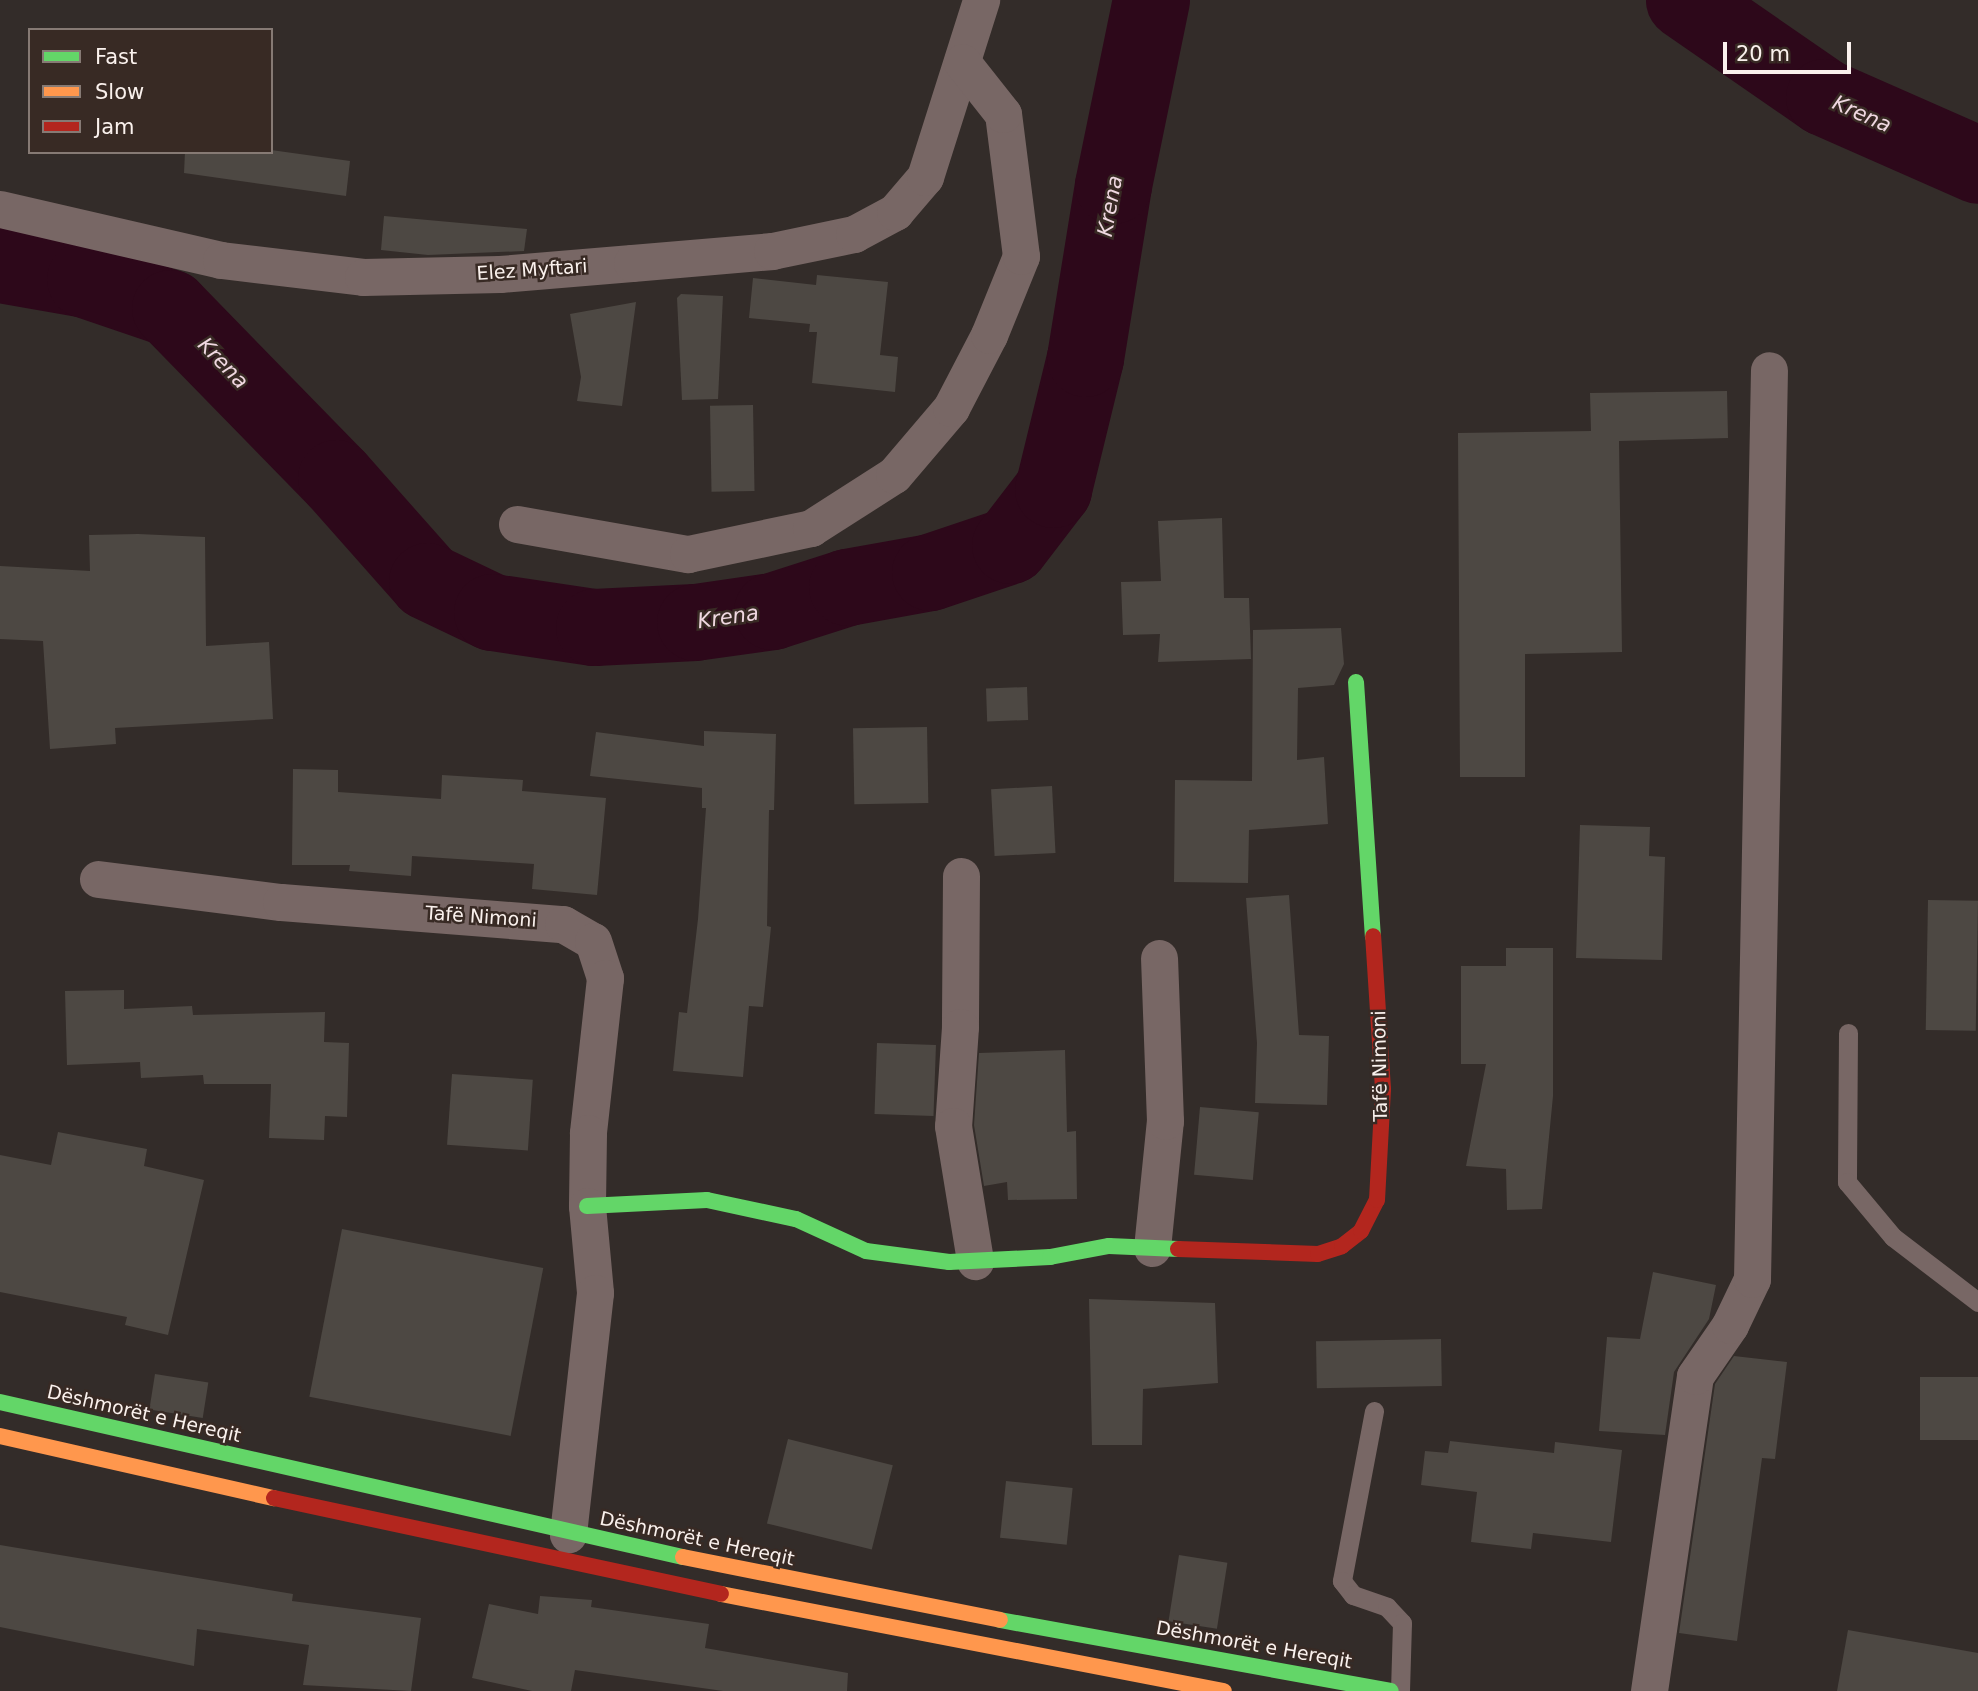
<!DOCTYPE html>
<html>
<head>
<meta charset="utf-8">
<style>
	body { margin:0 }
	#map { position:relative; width:1978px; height:1691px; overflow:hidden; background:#332c29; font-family:"DejaVu Sans",sans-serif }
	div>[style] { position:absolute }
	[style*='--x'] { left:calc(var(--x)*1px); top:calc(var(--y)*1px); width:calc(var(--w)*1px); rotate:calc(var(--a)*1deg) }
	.river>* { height:77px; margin:-38.5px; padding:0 38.5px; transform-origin:38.5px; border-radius:38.5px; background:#2d081a }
	.building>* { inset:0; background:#4d4843; transform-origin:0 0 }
	.lane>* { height:19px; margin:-9.5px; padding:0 9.5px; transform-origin:9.5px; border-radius:9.5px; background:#786765 }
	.street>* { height:37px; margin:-18.5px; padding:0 18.5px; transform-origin:18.5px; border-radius:18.5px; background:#786765 }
	.fast>* { height:16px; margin:-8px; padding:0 8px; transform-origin:8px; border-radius:8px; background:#63d668 }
	.slow>* { height:16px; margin:-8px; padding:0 8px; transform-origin:8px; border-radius:8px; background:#ff974d }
	.jam>* { height:16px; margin:-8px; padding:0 8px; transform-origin:8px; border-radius:8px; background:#b3261e }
	span { translate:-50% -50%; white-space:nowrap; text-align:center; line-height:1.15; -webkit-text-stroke:5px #382a24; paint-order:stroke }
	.street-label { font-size:19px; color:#faf1ed }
	.water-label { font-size:21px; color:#f0d8e1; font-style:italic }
	.legend { position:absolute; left:28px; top:28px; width:245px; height:126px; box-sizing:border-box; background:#382a24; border:2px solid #867a74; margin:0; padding:9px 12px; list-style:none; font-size:21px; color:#faf1ed }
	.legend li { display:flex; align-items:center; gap:14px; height:35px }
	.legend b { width:35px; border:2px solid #867a74 }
	.scale { position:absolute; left:1723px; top:42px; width:128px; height:32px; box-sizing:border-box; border:4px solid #faf1ed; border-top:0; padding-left:9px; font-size:21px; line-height:24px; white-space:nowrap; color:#faf1ed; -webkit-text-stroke:5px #382a24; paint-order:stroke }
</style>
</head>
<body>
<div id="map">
	<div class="river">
		<div style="--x:1684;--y:0;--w:170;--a:34.7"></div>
		<div style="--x:1824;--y:97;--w:168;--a:23.8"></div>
		<div style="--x:0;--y:264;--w:86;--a:10"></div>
		<div style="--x:85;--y:279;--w:90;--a:18.8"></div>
		<div style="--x:170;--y:308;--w:238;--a:45.7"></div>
		<div style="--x:336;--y:478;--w:137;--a:48.5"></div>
		<div style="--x:427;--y:581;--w:72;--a:25.5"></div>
		<div style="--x:492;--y:612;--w:103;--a:8.4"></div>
		<div style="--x:594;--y:627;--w:101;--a:-2.8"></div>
		<div style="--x:695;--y:622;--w:78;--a:-8.1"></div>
		<div style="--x:772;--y:611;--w:79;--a:-17.7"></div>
		<div style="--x:847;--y:587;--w:84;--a:-10.2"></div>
		<div style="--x:930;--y:572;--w:84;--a:-18.6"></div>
		<div style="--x:1010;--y:545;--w:71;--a:-52.5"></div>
		<div style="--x:1053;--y:489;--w:135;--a:-76.3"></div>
		<div style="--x:1085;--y:358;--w:175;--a:-80.8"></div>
		<div style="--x:1113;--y:185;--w:189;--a:-78.4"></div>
	</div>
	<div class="building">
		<div style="clip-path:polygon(271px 150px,350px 161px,346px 196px,184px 173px,185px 152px)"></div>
		<div style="clip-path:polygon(384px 216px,527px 229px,524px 251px,428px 255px,381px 250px)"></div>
		<div style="clip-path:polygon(817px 275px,888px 282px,880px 355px,898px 357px,895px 392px,812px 383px,817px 332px,809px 332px,810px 324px,749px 318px,753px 278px,816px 285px)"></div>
		<div style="clip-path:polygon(681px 294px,723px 296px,718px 399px,682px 400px,677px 298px)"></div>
		<div style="clip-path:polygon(636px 302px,622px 406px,577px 401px,581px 377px,570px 314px)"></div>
		<div style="clip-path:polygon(1727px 391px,1728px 438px,1619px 441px,1622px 652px,1525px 654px,1525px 777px,1460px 777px,1458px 433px,1591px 431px,1590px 393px)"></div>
		<div style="left:753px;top:405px;width:86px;height:43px;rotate:89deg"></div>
		<div style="clip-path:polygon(1222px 518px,1224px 598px,1249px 598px,1251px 659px,1158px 662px,1160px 634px,1123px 635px,1121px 582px,1161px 581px,1158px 521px)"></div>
		<div style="clip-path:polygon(138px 534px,205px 537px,206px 646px,269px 642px,273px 719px,115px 728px,116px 744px,50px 749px,43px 641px,0 639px,0 566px,90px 571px,89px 535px)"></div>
		<div style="clip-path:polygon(1341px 628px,1344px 664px,1334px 685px,1298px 688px,1297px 760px,1324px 757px,1328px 824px,1249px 830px,1248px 883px,1174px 882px,1175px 780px,1252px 781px,1253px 630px)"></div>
		<div style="left:1027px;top:687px;width:33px;height:41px;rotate:88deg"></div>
		<div style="left:927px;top:727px;width:76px;height:74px;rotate:89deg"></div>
		<div style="clip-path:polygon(704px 731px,776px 734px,774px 810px,769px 810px,767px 926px,771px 927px,763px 1007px,749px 1006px,743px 1077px,673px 1071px,679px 1012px,687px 1013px,698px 919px,706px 808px,702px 808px,702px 788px,590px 776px,596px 732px,704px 746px)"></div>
		<div style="clip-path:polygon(293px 769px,338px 770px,338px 792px,441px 799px,442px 775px,523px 780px,522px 791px,606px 798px,597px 895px,532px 889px,534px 864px,412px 856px,411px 876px,349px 871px,350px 865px,292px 865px)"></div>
		<div style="left:1052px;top:786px;width:67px;height:61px;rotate:87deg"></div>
		<div style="clip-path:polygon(1580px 825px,1650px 827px,1649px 856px,1665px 857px,1662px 960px,1576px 958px)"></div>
		<div style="clip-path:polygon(1289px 895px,1299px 1035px,1329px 1036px,1327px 1105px,1255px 1103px,1257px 1043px,1246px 898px)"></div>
		<div style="left:1928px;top:900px;width:50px;height:130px;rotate:1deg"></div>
		<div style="clip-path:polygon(1506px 948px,1553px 948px,1553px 1096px,1542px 1209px,1507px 1210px,1506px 1169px,1466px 1166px,1486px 1064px,1461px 1064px,1461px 966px,1506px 966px)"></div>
		<div style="clip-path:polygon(124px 990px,124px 1009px,192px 1006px,193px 1015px,325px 1012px,324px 1042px,349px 1043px,347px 1117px,325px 1116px,324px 1140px,269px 1138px,271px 1084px,204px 1084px,203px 1075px,141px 1078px,140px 1062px,67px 1065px,65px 991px)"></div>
		<div style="left:877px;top:1043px;width:59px;height:71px;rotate:2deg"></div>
		<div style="clip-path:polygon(1065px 1050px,1067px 1132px,1076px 1131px,1077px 1199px,1008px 1200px,1007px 1182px,984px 1186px,974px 1125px,979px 1053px)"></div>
		<div style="left:452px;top:1074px;width:81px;height:71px;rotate:4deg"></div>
		<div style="left:1200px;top:1107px;width:59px;height:68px;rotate:5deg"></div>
		<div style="clip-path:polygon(58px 1132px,147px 1149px,144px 1166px,204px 1180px,168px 1335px,125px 1325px,127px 1317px,0 1292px,0 1155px,51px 1165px)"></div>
		<div style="left:342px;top:1229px;width:205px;height:171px;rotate:11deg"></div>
		<div style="clip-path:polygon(1653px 1272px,1716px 1285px,1709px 1319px,1674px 1372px,1665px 1435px,1599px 1431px,1607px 1337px,1640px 1339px)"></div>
		<div style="clip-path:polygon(1089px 1299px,1215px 1303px,1218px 1383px,1143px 1389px,1142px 1445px,1092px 1445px)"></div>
		<div style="left:1441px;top:1339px;width:47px;height:125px;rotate:89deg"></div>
		<div style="clip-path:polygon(1734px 1356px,1787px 1362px,1775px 1459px,1762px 1458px,1737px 1641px,1679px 1633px,1715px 1384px)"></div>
		<div style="left:155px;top:1374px;width:54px;height:36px;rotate:9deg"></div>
		<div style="left:1978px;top:1377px;width:63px;height:58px;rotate:90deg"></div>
		<div style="left:788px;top:1439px;width:108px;height:87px;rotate:14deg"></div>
		<div style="clip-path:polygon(1450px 1441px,1554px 1453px,1555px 1442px,1622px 1450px,1611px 1542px,1533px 1533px,1531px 1549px,1471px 1542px,1477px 1492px,1421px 1485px,1425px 1451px,1448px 1453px)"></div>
		<div style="left:1006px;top:1481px;width:67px;height:57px;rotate:6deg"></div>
		<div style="clip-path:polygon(0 1545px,293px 1594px,292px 1601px,421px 1618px,411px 1691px,303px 1685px,309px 1645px,197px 1629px,194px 1666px,0 1627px)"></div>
		<div style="left:1179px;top:1555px;width:49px;height:67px;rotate:9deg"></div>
		<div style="clip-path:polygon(540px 1596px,592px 1600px,591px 1607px,709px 1624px,705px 1648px,848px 1673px,847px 1691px,723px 1691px,575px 1670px,571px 1691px,532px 1691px,472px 1678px,489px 1604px,538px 1614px)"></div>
		<div style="clip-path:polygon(1848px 1630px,1978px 1653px,1978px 1691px,1837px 1691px)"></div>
	</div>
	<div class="lane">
		<div style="--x:1848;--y:1033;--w:149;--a:90.4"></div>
		<div style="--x:1847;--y:1182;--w:72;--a:50.1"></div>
		<div style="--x:1893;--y:1237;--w:107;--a:37.4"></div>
		<div style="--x:1374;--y:1411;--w:173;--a:100.7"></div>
		<div style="--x:1342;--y:1581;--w:18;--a:52"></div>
		<div style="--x:1353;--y:1595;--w:36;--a:19"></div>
		<div style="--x:1387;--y:1607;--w:22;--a:47"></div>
		<div style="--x:1402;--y:1623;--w:68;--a:91.7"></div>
	</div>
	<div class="street">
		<div style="--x:0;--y:209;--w:227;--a:13"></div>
		<div style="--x:221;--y:260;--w:143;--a:6.8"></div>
		<div style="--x:363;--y:277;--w:137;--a:-1.3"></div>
		<div style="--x:500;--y:274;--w:132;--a:-4.8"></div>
		<div style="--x:632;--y:263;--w:141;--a:-4.9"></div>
		<div style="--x:772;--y:251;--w:84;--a:-11.7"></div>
		<div style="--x:854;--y:234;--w:47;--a:-28.2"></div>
		<div style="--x:895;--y:212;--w:46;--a:-49.4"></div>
		<div style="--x:925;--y:177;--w:186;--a:-72.4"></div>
		<div style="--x:517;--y:524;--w:174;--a:10"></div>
		<div style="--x:688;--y:554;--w:126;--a:-11.9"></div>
		<div style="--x:811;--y:528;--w:98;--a:-32.6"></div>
		<div style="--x:894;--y:475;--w:88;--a:-49.6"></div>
		<div style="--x:951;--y:408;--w:82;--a:-62.5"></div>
		<div style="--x:989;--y:335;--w:85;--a:-67.9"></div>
		<div style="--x:1021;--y:256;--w:143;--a:-97.2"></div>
		<div style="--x:1003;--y:114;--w:66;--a:-128.3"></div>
		<div style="--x:961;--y:876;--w:151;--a:90.4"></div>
		<div style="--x:960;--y:1027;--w:99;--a:94"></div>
		<div style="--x:953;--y:1126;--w:137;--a:80.7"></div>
		<div style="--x:98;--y:879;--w:184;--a:7.2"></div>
		<div style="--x:281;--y:902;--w:283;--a:4.5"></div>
		<div style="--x:563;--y:924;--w:34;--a:30"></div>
		<div style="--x:593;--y:941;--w:39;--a:72"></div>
		<div style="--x:605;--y:978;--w:156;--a:96.3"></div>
		<div style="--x:588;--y:1133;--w:73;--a:90.8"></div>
		<div style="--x:587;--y:1206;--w:87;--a:84.7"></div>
		<div style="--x:595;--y:1293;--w:243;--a:96.4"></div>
		<div style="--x:1152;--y:1248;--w:128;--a:-84.2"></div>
		<div style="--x:1165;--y:1121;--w:163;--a:-92.1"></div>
		<div style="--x:1649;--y:1691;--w:318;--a:-81.7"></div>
		<div style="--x:1695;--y:1376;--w:62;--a:-55.5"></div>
		<div style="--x:1730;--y:1325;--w:51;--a:-64.4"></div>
		<div style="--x:1752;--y:1279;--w:909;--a:-88.93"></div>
	</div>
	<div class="fast">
		<div style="--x:1356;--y:682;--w:255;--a:86.2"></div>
		<div style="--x:587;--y:1206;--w:120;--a:-2.9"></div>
		<div style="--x:707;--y:1200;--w:91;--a:12.1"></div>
		<div style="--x:796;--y:1219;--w:77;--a:24.6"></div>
		<div style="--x:866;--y:1251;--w:84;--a:7.5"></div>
		<div style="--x:949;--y:1262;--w:101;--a:-2.8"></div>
		<div style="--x:1050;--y:1257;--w:60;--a:-10.6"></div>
		<div style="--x:1109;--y:1246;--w:69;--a:2.5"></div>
		<div style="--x:0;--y:1402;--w:700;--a:12.79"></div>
		<div style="--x:1000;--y:1620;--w:397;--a:10.3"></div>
	</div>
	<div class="slow">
		<div style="--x:0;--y:1436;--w:281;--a:12.8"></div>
		<div style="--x:683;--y:1557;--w:323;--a:11.2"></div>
		<div style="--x:721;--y:1594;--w:512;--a:10.92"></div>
	</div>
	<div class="jam">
		<div style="--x:1178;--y:1249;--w:140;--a:2"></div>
		<div style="--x:1318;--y:1254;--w:25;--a:-18"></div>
		<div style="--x:1342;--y:1246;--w:24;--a:-38"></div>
		<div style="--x:1361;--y:1231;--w:35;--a:-63"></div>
		<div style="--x:1377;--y:1200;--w:111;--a:-86.9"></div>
		<div style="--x:1383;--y:1089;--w:153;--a:-93.7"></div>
		<div style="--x:274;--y:1498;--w:457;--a:12.1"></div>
	</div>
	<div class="street-label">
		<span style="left:532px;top:270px;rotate:-4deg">Elez Myftari</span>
		<span style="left:481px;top:917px;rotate:4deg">Tafë Nimoni</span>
		<span style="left:1380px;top:1066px;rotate:-91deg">Tafë Nimoni</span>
		<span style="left:144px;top:1414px;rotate:13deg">Dëshmorët e Hereqit</span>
		<span style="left:697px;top:1539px;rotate:12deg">Dëshmorët e Hereqit</span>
		<span style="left:1254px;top:1645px;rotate:10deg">Dëshmorët e Hereqit</span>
	</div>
	<div class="water-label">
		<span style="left:1862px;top:114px;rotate:24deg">Krena</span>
		<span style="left:1110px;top:206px;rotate:-80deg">Krena</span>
		<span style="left:223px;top:363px;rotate:46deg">Krena</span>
		<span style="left:728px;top:617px;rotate:-8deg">Krena</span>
	</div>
	<ul class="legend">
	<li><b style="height:9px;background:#63d668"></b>Fast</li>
	<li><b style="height:9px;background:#ff974d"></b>Slow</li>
	<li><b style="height:9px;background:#b3261e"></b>Jam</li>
	</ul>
	<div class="scale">20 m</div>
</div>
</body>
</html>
